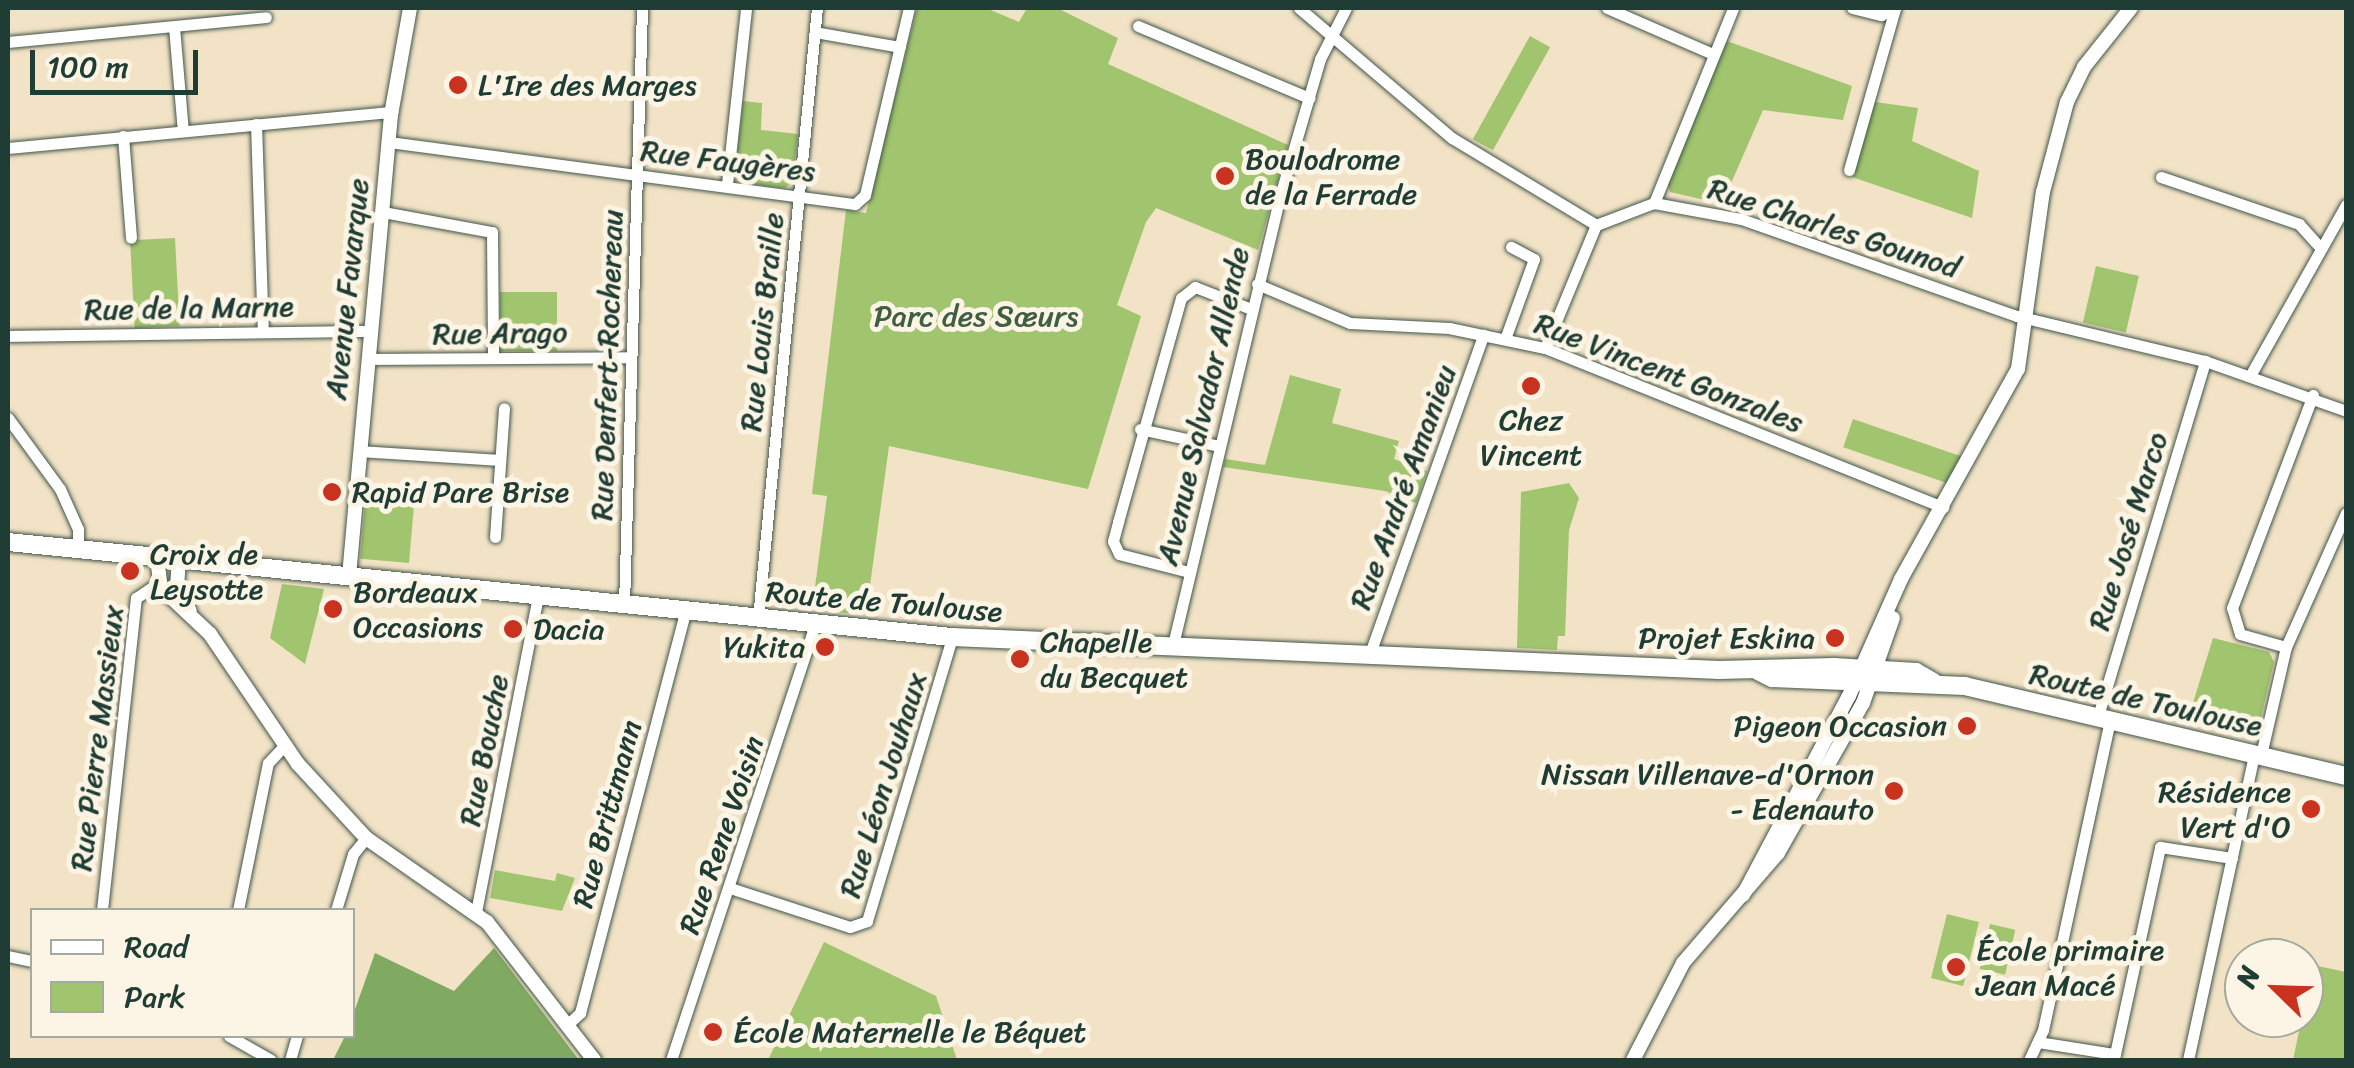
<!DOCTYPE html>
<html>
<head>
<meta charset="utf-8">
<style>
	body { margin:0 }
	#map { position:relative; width:2354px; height:1068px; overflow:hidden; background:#f3e3c6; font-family:Sriracha,sans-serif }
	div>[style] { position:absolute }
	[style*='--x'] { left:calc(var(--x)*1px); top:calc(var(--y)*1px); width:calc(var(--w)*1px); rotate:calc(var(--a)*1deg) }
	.green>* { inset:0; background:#a1c46e; transform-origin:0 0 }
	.forest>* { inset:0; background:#80aa61 }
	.roads { filter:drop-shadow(0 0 2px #3f564a) drop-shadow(0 0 2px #3f564a) }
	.minor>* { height:11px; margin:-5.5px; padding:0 5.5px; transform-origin:5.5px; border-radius:5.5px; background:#fff }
	.tertiary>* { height:14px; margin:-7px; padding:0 7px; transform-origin:7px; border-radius:7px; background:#fff }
	.primary>* { height:18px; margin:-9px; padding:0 9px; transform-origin:9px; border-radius:9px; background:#fff }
	.dots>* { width:28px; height:28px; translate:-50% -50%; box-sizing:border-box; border:5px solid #fcf5e5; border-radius:50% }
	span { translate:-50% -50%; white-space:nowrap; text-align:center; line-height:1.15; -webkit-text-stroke:10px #fcf5e5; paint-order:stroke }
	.poi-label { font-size:30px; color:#1f3d34 }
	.left { translate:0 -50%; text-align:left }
	.right { translate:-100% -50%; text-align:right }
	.street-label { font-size:30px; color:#1f3d34 }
	.park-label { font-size:30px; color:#405f42 }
	.frame { position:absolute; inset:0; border:10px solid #1f3d34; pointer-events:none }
	.legend { position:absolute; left:30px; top:908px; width:325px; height:130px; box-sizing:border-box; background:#fcf5e5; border:2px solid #a4ab9e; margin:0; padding:12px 18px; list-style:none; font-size:30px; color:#1f3d34 }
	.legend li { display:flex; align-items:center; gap:20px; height:50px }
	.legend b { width:50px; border:2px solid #a4ab9e }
	.north { position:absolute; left:2224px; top:938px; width:100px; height:100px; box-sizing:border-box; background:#fcf5e5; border:2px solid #a4ab9e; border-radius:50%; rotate:293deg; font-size:28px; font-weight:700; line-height:40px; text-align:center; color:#1f3d34 }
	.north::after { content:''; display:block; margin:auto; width:35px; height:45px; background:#c8321e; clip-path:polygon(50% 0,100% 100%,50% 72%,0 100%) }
	.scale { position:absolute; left:30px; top:50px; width:168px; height:45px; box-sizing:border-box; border:5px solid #1f3d34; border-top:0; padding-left:12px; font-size:30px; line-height:35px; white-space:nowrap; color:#1f3d34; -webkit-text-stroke:8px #fcf5e5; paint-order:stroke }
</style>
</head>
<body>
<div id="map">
	<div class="green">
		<div style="clip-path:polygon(917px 8px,986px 8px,1019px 22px,1027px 8px,1057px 8px,1118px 38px,1108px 64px,1288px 145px,1258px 250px,1156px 208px,1146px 222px,1117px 305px,1141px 316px,1088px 489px,889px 446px,866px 615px,812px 610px,827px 496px,812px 494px,846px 210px,866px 213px)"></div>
		<div style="left:1530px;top:36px;width:23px;height:118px;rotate:29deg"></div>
		<div style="clip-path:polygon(1727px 41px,1852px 86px,1843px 120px,1763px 110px,1722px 204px,1670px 192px,1667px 181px)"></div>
		<div style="clip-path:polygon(743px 101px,762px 103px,761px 130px,798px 134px,792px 183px,785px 188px,741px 183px,735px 175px)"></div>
		<div style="clip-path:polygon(1868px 101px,1918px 108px,1912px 141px,1979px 171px,1972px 218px,1852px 177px)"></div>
		<div style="left:175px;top:238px;width:88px;height:45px;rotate:87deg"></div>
		<div style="left:2096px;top:266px;width:44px;height:58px;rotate:13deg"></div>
		<div style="left:500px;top:292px;width:57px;height:59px"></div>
		<div style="clip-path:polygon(1290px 375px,1341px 389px,1332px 423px,1399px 441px,1394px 459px,1427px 471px,1416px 503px,1385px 491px,1223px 467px,1225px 459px,1265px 465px)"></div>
		<div style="left:1853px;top:419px;width:115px;height:30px;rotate:19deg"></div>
		<div style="clip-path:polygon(1569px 483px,1579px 498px,1569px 530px,1565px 636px,1558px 636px,1557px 650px,1517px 648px,1521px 492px)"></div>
		<div style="left:366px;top:492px;width:49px;height:67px;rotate:5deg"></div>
		<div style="clip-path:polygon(282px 584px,324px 589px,305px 664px,270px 638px)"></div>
		<div style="clip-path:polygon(2213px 638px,2269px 652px,2274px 662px,2256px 739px,2187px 722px)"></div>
		<div style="clip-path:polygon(495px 870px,555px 881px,557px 873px,575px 878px,562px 911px,490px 898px)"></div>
		<div style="left:1947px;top:914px;width:33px;height:66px;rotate:14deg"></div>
		<div style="left:1990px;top:924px;width:26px;height:46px;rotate:13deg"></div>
		<div style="clip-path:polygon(824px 942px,936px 996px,957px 1060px,768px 1060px)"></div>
		<div style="clip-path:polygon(2313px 965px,2346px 972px,2346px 1060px,2293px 1060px)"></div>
	</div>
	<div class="forest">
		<div style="clip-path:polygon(494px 948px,579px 1060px,333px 1060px,345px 1036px,352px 1036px,353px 1015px,375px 953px,454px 991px)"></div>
	</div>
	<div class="roads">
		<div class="minor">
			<div style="--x:1299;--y:8;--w:201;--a:40.4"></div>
			<div style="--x:1452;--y:138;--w:168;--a:31.1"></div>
			<div style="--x:1596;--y:225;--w:62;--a:-20.8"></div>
			<div style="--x:1654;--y:203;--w:88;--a:10.4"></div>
			<div style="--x:1741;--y:219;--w:293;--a:19.4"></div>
			<div style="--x:2017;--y:316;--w:193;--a:13.5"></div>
			<div style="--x:2205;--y:361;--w:150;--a:19.5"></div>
			<div style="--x:1607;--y:8;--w:116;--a:23.5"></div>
			<div style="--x:1852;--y:8;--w:30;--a:14"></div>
			<div style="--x:1881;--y:15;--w:16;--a:-27"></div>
			<div style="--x:1138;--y:26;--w:186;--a:22.8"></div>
			<div style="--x:174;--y:27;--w:104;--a:85.1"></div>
			<div style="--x:815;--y:32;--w:86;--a:10"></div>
			<div style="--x:8;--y:42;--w:259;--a:-5.5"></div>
			<div style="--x:256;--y:124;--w:207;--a:88.1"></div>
			<div style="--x:123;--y:136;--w:102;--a:85.5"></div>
			<div style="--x:389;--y:142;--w:470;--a:7.6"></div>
			<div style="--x:855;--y:204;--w:13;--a:-42"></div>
			<div style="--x:865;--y:195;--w:192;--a:-76.8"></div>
			<div style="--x:8;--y:148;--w:386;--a:-5.4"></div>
			<div style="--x:1849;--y:170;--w:168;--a:-74.1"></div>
			<div style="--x:2161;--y:177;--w:146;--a:18.8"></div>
			<div style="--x:2299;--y:224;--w:28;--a:48"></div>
			<div style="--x:727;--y:184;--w:177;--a:-83.8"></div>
			<div style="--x:1654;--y:203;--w:210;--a:-67.9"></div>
			<div style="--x:383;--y:212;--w:111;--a:10.4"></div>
			<div style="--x:492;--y:232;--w:126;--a:89.5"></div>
			<div style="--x:1257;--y:284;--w:101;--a:22.8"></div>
			<div style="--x:1350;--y:323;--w:99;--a:2.9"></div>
			<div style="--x:1449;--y:328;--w:98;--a:11.8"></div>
			<div style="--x:1545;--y:348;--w:429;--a:21.8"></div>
			<div style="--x:8;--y:336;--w:363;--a:-0.8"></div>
			<div style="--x:1505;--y:339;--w:85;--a:-70.1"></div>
			<div style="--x:1534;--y:259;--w:26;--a:-152"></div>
			<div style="--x:1545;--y:348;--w:133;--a:-67.5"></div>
			<div style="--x:368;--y:359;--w:263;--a:-0.4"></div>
			<div style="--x:2251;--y:374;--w:194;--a:-60.7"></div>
			<div style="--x:8;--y:418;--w:88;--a:53.8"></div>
			<div style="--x:60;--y:489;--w:44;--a:65.8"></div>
			<div style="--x:78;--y:529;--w:20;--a:90"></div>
			<div style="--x:1140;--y:429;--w:81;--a:12.1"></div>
			<div style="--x:360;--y:451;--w:139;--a:3.7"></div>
			<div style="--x:495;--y:537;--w:129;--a:-86"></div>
			<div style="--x:1189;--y:572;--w:72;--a:-165.6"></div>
			<div style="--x:1119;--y:554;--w:14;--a:-115"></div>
			<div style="--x:1113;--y:541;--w:20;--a:-75"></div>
			<div style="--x:1118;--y:522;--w:233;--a:-74.3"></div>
			<div style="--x:1181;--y:298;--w:18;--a:-38"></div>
			<div style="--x:1195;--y:287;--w:60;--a:21.4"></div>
			<div style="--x:624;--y:604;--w:596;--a:-88.27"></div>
			<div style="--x:758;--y:618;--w:613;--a:-84.48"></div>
			<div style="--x:2286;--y:647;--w:48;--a:-164.2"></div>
			<div style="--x:2240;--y:634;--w:27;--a:-107"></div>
			<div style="--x:2232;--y:608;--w:228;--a:-69.2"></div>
			<div style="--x:1172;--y:649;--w:466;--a:-76.6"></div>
			<div style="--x:1280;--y:196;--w:143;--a:-73.7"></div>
			<div style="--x:1320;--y:59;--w:57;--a:-63"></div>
			<div style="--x:1369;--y:656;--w:341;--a:-70.4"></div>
			<div style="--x:2098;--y:716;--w:371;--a:-73.2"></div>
			<div style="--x:2261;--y:755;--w:111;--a:-77"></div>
			<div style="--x:2286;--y:647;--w:147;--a:-65.9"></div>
			<div style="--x:730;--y:888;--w:126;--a:18"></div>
			<div style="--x:850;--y:927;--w:18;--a:-19"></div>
			<div style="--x:867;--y:921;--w:296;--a:-73.3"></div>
			<div style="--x:102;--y:910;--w:314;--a:-83.8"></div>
			<div style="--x:136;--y:598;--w:27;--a:-34"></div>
			<div style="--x:238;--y:910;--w:150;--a:-78.5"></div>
			<div style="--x:268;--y:763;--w:23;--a:-47"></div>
			<div style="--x:336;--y:910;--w:59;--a:-73.1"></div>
			<div style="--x:353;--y:854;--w:21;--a:-51"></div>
			<div style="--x:476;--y:912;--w:322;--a:-78.9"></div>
			<div style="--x:8;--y:956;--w:25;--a:12"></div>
			<div style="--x:567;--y:1025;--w:18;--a:-43"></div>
			<div style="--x:580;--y:1013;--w:417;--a:-75.3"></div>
			<div style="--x:229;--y:1036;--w:48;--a:29.7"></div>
			<div style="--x:2038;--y:1042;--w:78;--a:8.9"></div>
			<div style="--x:2115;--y:1054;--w:212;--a:-77.7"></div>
			<div style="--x:2160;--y:847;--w:73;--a:8.7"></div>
			<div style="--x:290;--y:1060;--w:25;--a:-74"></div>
			<div style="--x:671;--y:1060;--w:459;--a:-71.7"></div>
			<div style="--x:2029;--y:1060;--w:33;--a:-65"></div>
			<div style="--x:2043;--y:1030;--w:318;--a:-77.8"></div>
			<div style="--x:2188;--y:1060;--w:313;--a:-77.8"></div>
		</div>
		<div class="tertiary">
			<div style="--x:157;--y:557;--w:31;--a:83"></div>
			<div style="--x:161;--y:588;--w:67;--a:43.2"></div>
			<div style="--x:210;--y:634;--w:157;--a:55.9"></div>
			<div style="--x:298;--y:764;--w:100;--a:47.4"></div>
			<div style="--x:366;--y:838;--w:147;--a:34.8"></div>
			<div style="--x:487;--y:922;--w:175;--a:52.2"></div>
			<div style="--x:179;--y:559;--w:29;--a:94"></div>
			<div style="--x:177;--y:588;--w:26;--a:61"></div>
			<div style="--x:349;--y:576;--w:463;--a:-84.8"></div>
			<div style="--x:391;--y:115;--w:109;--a:-79.9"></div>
			<div style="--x:1743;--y:895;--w:225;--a:-62"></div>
			<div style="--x:1849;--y:696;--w:128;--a:-66"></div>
			<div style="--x:1901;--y:579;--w:240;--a:-60.9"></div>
			<div style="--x:2018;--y:369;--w:179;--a:-82"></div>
			<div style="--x:2043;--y:192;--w:93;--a:-75.1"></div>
			<div style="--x:2067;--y:102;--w:39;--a:-64"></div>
			<div style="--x:2084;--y:67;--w:75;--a:-51.5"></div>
			<div style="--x:1633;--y:1060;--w:109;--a:-62.7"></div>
			<div style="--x:1683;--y:963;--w:145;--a:-49.2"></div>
			<div style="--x:1778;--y:853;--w:172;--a:-60.5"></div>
			<div style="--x:1863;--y:703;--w:90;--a:-70.6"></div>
		</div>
		<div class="primary">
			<div style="--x:8;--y:542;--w:949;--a:5.75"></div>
			<div style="--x:952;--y:637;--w:768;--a:2.46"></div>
			<div style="--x:1719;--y:670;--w:115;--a:-1.5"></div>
			<div style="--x:1834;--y:667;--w:82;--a:3.5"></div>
			<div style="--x:1916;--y:672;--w:20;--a:30"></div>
			<div style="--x:1758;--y:671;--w:16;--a:27"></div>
			<div style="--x:1772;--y:678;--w:193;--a:2.4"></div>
			<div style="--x:1965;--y:686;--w:391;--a:13.3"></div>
		</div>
	</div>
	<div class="dots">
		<div style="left:458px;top:85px;background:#c8321e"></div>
		<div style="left:1225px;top:176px;background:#c8321e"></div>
		<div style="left:1531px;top:386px;background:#c8321e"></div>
		<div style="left:332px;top:492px;background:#c8321e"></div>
		<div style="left:130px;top:571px;background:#c8321e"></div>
		<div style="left:333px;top:609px;background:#c8321e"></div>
		<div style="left:513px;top:629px;background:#c8321e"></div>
		<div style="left:1835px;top:638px;background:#c8321e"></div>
		<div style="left:825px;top:647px;background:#c8321e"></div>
		<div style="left:1020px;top:659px;background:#c8321e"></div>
		<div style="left:1967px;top:726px;background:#c8321e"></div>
		<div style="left:1894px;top:791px;background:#c8321e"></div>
		<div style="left:2311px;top:809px;background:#c8321e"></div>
		<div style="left:1956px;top:967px;background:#c8321e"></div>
		<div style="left:713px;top:1032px;background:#c8321e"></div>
	</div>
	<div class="poi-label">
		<span class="left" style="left:478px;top:85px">L'Ire des Marges</span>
		<span class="left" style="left:1245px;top:176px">Boulodrome<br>de la Ferrade</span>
		<span style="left:1531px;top:437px">Chez<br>Vincent</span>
		<span class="left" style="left:352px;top:492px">Rapid Pare Brise</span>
		<span class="left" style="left:150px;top:571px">Croix de<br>Leysotte</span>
		<span class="left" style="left:353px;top:609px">Bordeaux<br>Occasions</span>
		<span class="left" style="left:533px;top:629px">Dacia</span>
		<span class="right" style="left:1815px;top:638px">Projet Eskina</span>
		<span class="left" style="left:1040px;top:659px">Chapelle<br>du Becquet</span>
		<span class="right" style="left:805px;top:647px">Yukita</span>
		<span class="right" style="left:1947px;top:726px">Pigeon Occasion</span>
		<span class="right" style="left:1874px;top:791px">Nissan Villenave-d'Ornon<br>- Edenauto</span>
		<span class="right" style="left:2291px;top:809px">Résidence<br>Vert d'O</span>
		<span class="left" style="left:1976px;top:967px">École primaire<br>Jean Macé</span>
		<span class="left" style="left:733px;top:1032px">École Maternelle le Béquet</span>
	</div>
	<div class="street-label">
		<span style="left:728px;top:161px;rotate:7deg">Rue Faugères</span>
		<span style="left:1834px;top:228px;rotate:18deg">Rue Charles Gounod</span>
		<span style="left:347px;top:289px;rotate:-84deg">Avenue Favarque</span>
		<span style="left:189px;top:308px;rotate:-1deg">Rue de la Marne</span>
		<span style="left:762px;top:322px;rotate:-84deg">Rue Louis Braille</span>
		<span style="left:500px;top:333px;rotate:-1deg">Rue Arago</span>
		<span style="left:607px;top:365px;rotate:-88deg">Rue Denfert-Rochereau</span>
		<span style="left:1669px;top:373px;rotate:21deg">Rue Vincent Gonzales</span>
		<span style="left:1203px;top:406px;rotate:-77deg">Avenue Salvador Allende</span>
		<span style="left:1403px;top:487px;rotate:-70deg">Rue André Amanieu</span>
		<span style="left:2128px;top:531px;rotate:-73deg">Rue José Marco</span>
		<span style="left:884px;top:602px;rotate:5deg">Route de Toulouse</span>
		<span style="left:2146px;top:700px;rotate:13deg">Route de Toulouse</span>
		<span style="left:97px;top:738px;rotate:-83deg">Rue Pierre Massieux</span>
		<span style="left:484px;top:750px;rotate:-79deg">Rue Bouche</span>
		<span style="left:883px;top:785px;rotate:-73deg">Rue Léon Jouhaux</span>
		<span style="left:607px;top:814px;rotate:-75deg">Rue Brittmann</span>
		<span style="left:722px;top:835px;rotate:-71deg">Rue Rene Voisin</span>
	</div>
	<div class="park-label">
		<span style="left:976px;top:316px">Parc des Sœurs</span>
	</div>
	<div class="frame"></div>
	<ul class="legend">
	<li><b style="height:12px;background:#fff"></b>Road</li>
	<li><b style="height:28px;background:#a1c46e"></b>Park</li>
	</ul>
	<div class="north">N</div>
	<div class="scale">100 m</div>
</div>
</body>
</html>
